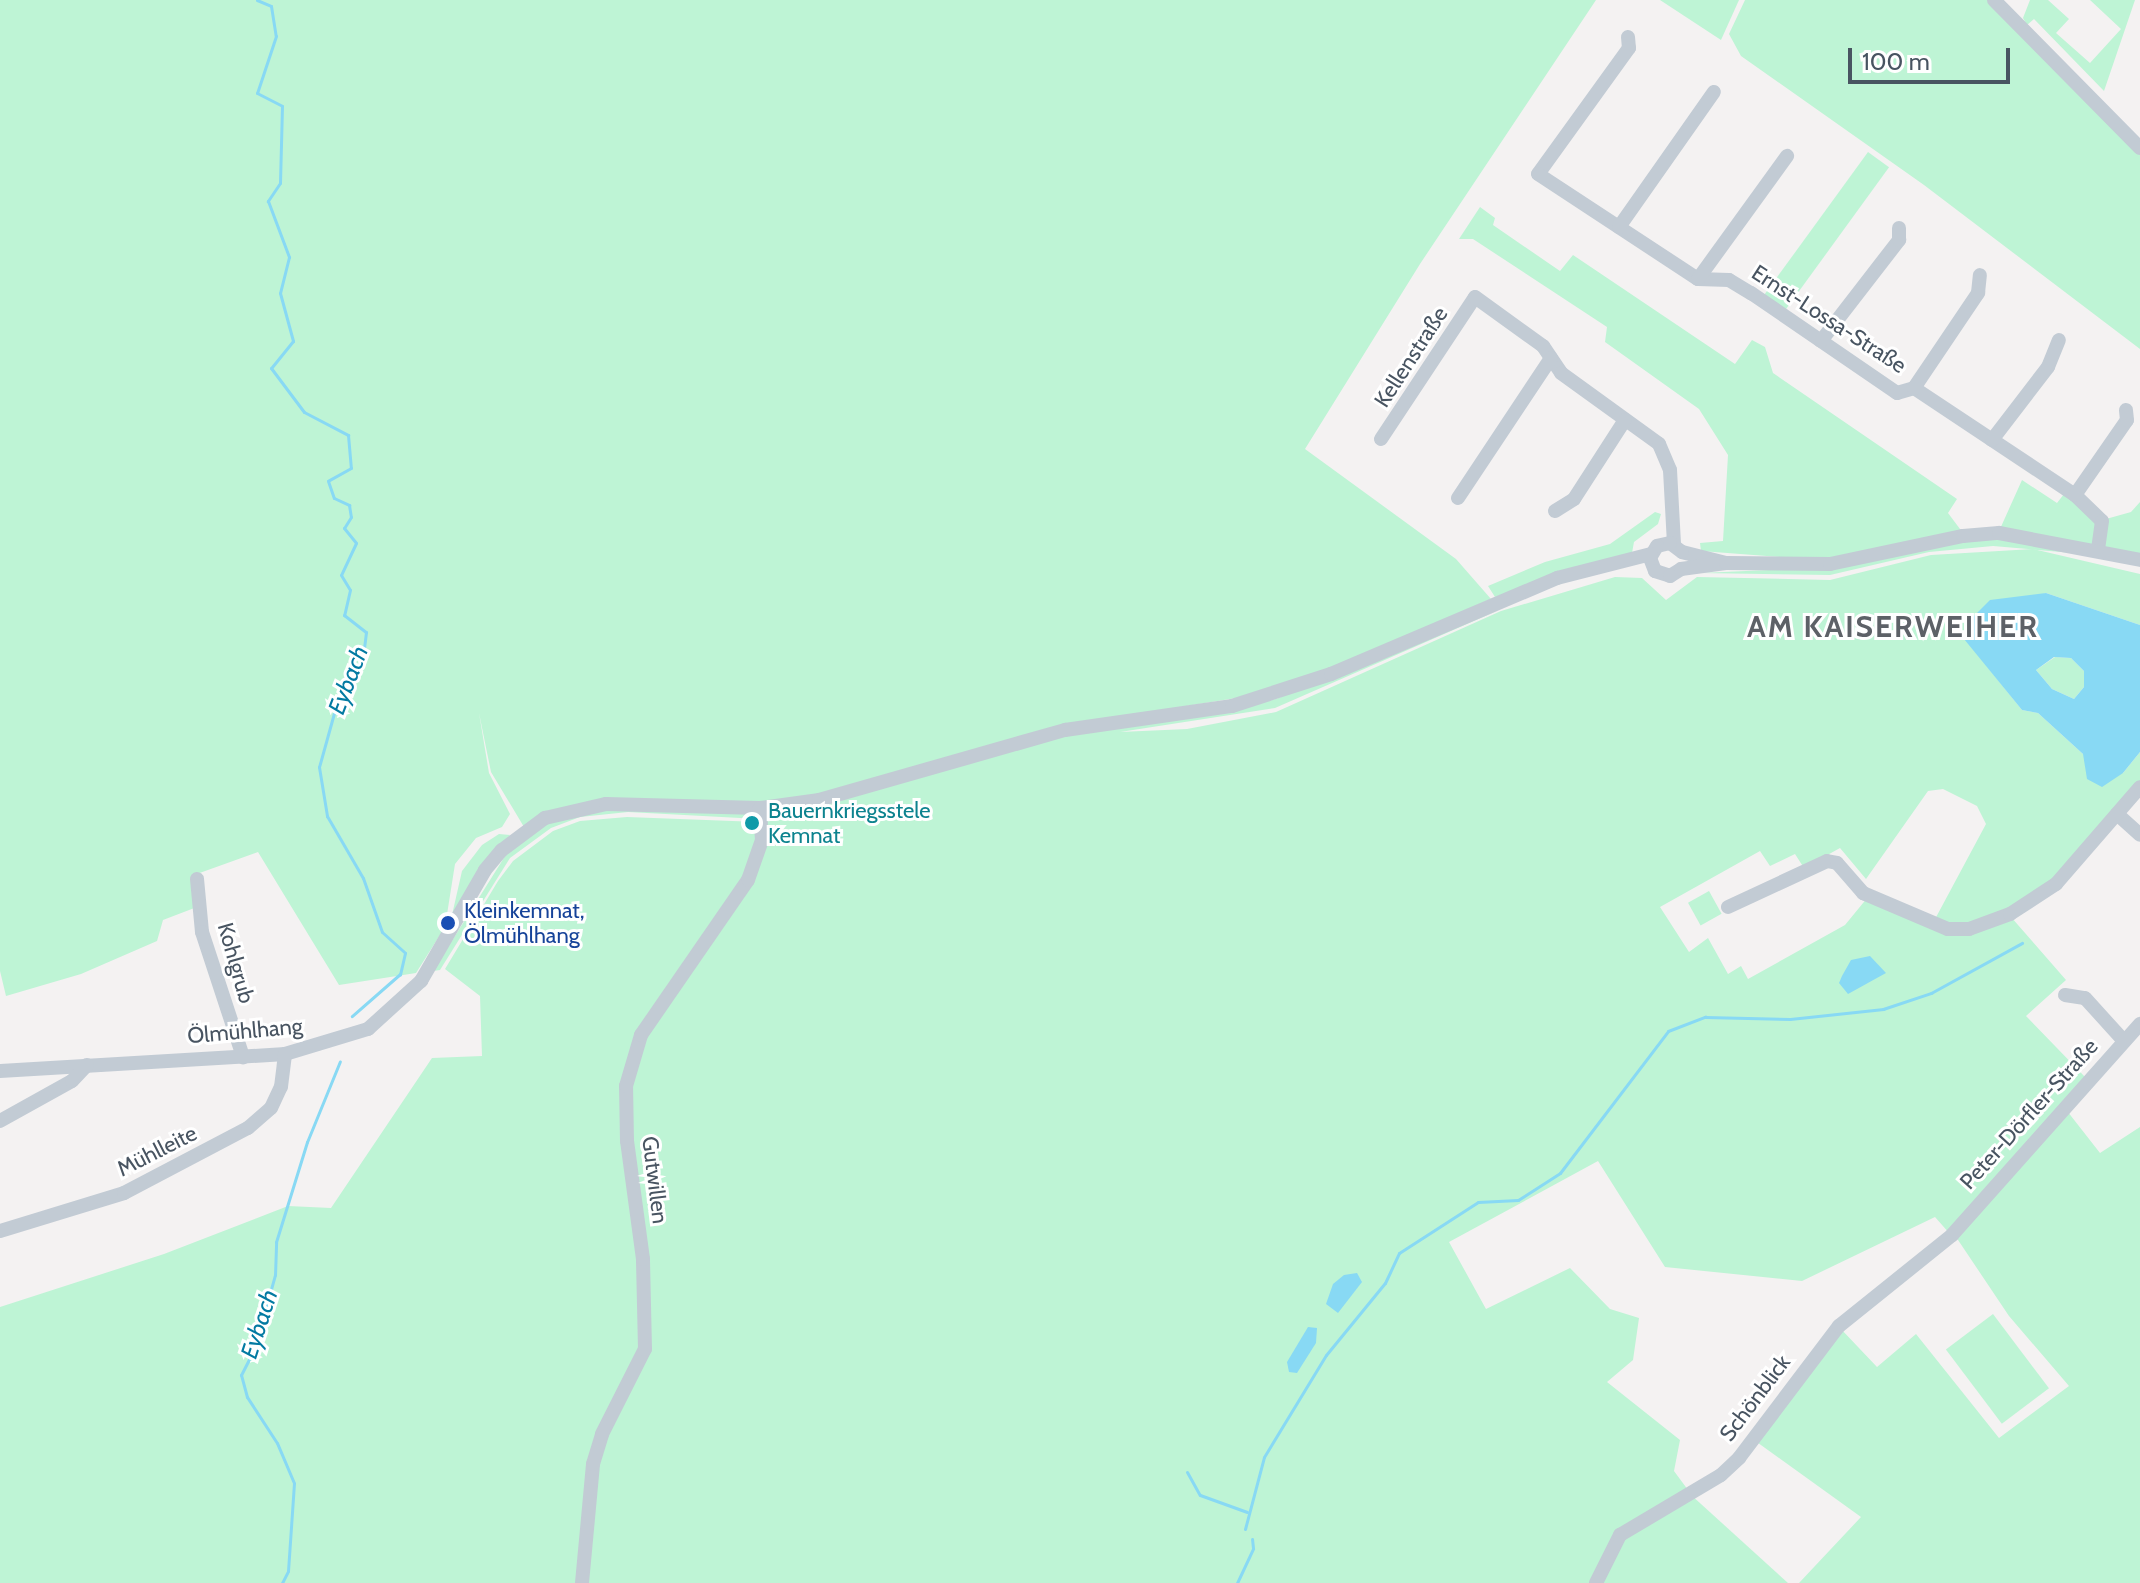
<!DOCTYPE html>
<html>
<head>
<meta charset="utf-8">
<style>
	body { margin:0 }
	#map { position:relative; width:2140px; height:1583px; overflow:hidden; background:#f4f2f2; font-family:Cabin,sans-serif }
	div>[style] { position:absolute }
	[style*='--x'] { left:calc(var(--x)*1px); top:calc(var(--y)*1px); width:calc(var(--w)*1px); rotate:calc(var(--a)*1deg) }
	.green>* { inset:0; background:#bef4d5; transform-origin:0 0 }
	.water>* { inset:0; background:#88d9f4 }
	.stream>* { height:3px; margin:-1.5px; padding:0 1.5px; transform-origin:1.5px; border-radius:1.5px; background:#88d9f4 }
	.minor>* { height:14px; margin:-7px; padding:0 7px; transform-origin:7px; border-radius:7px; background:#c2cbd4 }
	.dots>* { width:22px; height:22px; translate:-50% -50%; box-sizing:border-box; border:4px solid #fff; border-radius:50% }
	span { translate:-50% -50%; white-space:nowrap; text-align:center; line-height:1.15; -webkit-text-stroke:6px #fff; paint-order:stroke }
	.street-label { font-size:22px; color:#485461 }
	.culture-label { font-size:22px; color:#0d838f }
	.left { translate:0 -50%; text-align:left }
	.transit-label { font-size:22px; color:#164399 }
	.water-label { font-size:24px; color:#037aa2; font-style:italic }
	.district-label { font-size:30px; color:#5d6167; font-weight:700; letter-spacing:2px }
	.scale { position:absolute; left:1848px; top:48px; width:162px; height:36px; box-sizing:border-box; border:4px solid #485461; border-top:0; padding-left:10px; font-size:24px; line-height:28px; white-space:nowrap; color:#485461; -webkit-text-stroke:6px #fff; paint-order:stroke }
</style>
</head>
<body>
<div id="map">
	<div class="green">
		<div style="clip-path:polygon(0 0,1596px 0,1420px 264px,1305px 449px,1456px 559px,1491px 599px,1274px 692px,1118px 717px,813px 796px,759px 803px,605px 799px,524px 827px,491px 772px,479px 713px,489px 773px,510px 814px,502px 827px,476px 838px,455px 864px,445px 927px,416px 973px,339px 985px,258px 852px,194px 875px,197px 907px,163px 920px,157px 941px,81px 974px,6px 996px,0 971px)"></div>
		<div style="clip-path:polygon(1660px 0,1739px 0,1721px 40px)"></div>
		<div style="clip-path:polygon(1745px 0,1989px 0,2140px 154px,2140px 349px,1924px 185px,1741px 56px,1729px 34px)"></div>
		<div style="clip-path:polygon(2030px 0,2048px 0,2069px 19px,2056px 33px,2090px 63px,2121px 29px,2090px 0,2135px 0,2104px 91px,2034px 19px,2027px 25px,2023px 18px)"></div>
		<div style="left:1868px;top:152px;width:26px;height:178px;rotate:36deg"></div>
		<div style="clip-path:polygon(1480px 207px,1495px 218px,1493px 225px,1560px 271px,1573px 255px,1735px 364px,1752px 340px,1765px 347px,1773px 373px,1957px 499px,1948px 513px,1963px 533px,1830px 561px,1701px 551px,1700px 543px,1723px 541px,1728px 455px,1699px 409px,1605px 342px,1607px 327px,1473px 239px,1459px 239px)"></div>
		<div style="clip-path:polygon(2022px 480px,2057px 503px,2064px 494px,2099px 522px,2094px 547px,2000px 529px)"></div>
		<div style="clip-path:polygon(2140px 502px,2140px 555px,2101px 548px,2106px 519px,2131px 512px)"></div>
		<div style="clip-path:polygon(1655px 512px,1661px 514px,1658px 524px,1634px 542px,1632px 553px,1495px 597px,1488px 586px,1545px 562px,1610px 544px)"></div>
		<div style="clip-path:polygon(1999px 536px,2096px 555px,1993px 546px,1929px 552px,1830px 575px,1701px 573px,1791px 569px)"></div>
		<div style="clip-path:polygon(evenodd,2033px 549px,2140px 574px,2140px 625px,2046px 593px,1968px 622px,1965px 639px,2022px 710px,2038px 713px,2083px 754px,2123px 773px,2140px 752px,2140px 784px,2053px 881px,2011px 917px,2066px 980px,2026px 1016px,2086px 1078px,1950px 1234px,1935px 1217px,1802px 1281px,1665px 1267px,1598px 1161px,1449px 1242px,1486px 1309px,1570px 1268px,1610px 1309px,1639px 1318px,1633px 1360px,1607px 1382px,1680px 1440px,1674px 1471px,1688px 1490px,1619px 1534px,1595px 1583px,0 1583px,0 1307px,164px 1254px,288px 1206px,331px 1208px,432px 1058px,482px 1056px,480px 996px,445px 969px,498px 881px,513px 861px,553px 831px,580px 821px,627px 817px,759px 822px,754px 858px,644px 1036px,750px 881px,764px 822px,826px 812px,764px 817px,764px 811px,1066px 735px,1276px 699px,1499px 610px,1275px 708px,1120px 732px,1187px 729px,1276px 712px,1501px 611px,1615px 577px,1642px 578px,1666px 600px,1697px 577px,1830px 580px,1931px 555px,2033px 549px,1943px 789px,1977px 806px,1986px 824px,1934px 921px,1868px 897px,1845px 925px,1748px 979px,1741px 966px,1728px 974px,1708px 938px,1689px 952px,1660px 907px,1760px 851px,1770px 866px,1795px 854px,1804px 868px,1840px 848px,1866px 879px,1928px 791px,1943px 789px)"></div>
		<div style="clip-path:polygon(2055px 657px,2071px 658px,2084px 671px,2084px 687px,2074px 699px,2052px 689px,2036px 670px)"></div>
		<div style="clip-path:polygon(581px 811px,759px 811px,759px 819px,628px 812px,580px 817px,551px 828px,510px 858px,440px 970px,433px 971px,507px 853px,547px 823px)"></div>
		<div style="clip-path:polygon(499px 834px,510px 835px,452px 915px,462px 871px,482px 845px)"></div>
		<div style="left:1709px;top:891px;width:26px;height:24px;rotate:61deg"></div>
		<div style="clip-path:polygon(2064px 1107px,2100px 1153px,2140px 1127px,2140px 1583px,1799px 1583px,1861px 1517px,1754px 1440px,1840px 1328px,1877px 1367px,1916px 1334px,1999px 1438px,2069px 1386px,2009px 1316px,1954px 1234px)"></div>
		<div style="left:1993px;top:1314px;width:93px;height:59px;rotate:53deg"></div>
		<div style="clip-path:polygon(1690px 1494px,1788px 1583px,1598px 1583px,1615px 1544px)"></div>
	</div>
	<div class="water">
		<div style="clip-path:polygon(evenodd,2046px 593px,2140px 625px,2140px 752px,2123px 773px,2102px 787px,2087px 779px,2083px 754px,2038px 713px,2022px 710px,1964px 639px,1968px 622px,1990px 600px,2046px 593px,2054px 657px,2071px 658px,2084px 671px,2084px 687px,2074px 699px,2052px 689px,2036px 670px,2054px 657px)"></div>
		<div style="clip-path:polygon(1870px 956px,1886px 973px,1848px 994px,1839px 983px,1842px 976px,1851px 960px)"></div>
		<div style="clip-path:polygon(1357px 1273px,1362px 1282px,1338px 1313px,1326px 1304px,1333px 1284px,1344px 1275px)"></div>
		<div style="clip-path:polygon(1308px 1327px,1317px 1328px,1316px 1343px,1297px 1373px,1289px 1372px,1287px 1362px)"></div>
	</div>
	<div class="stream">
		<div style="--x:257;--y:0;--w:15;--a:23"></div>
		<div style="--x:271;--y:6;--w:30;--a:81"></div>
		<div style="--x:276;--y:36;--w:60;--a:108.4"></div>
		<div style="--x:257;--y:93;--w:28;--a:27"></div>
		<div style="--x:282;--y:106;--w:77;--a:91.5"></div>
		<div style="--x:280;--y:183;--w:22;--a:124"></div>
		<div style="--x:268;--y:201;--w:60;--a:69.4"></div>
		<div style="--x:289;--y:257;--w:37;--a:104"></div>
		<div style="--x:280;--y:293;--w:50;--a:74.8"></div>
		<div style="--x:293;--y:341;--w:35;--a:129"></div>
		<div style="--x:271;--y:368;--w:55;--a:53.1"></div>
		<div style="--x:304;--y:412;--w:50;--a:27.6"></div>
		<div style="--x:348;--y:435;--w:33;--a:85"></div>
		<div style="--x:351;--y:468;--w:26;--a:151"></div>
		<div style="--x:328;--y:481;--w:18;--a:71"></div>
		<div style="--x:334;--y:498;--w:17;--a:25"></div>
		<div style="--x:349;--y:505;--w:12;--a:81"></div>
		<div style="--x:351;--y:517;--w:13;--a:122"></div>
		<div style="--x:344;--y:528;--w:19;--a:51"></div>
		<div style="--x:356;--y:543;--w:35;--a:115"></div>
		<div style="--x:341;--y:575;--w:17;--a:59"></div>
		<div style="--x:350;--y:590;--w:26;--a:103"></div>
		<div style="--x:344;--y:615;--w:28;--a:38"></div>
		<div style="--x:366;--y:632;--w:24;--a:97"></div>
		<div style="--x:363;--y:656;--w:64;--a:117"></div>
		<div style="--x:334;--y:713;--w:56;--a:105.5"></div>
		<div style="--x:319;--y:767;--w:50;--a:80.7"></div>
		<div style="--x:327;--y:816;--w:72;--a:59.9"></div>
		<div style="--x:363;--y:878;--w:57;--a:70.6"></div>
		<div style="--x:382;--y:932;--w:31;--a:42"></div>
		<div style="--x:405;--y:953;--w:22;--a:103"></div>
		<div style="--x:400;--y:974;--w:64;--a:138.8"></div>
		<div style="--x:1187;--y:1472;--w:26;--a:61"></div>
		<div style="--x:1200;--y:1495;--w:50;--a:19.9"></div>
		<div style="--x:1245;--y:1529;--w:74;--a:-75.2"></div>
		<div style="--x:1264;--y:1457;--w:119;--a:-58.7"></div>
		<div style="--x:1326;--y:1355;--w:93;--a:-50.7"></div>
		<div style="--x:1385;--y:1283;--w:33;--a:-65"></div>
		<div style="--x:1399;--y:1253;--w:94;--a:-32.8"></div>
		<div style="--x:1478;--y:1202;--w:40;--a:-2.9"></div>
		<div style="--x:1518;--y:1200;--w:50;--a:-32.7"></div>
		<div style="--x:1560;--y:1173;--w:178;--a:-52.7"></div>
		<div style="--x:1668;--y:1031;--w:40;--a:-21"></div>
		<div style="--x:1705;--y:1017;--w:85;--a:1.3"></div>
		<div style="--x:1790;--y:1019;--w:94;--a:-6.1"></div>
		<div style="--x:1883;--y:1009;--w:51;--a:-18.4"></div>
		<div style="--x:1931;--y:993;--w:104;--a:-28.8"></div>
		<div style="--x:282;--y:1583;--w:13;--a:-63"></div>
		<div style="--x:288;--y:1571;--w:88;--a:-86.1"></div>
		<div style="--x:294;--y:1483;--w:43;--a:-113"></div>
		<div style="--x:277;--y:1443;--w:55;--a:-123.1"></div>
		<div style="--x:247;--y:1397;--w:23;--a:-105"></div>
		<div style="--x:241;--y:1375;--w:28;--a:-63"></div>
		<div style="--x:254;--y:1350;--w:78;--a:-74.4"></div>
		<div style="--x:275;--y:1275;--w:33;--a:-88"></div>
		<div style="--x:276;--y:1242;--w:105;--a:-72.8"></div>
		<div style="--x:307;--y:1142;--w:87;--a:-67.8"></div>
		<div style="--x:1237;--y:1583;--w:38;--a:-65"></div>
		<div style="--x:1253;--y:1548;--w:9;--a:-96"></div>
	</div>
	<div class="minor">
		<div style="--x:1994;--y:0;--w:208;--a:45.4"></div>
		<div style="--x:1628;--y:37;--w:11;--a:85"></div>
		<div style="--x:1629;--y:48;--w:155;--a:125.8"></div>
		<div style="--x:1538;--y:174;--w:191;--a:33.3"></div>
		<div style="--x:1698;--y:279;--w:31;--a:2"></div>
		<div style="--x:1729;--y:280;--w:26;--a:31"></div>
		<div style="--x:1751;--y:293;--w:177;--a:34.4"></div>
		<div style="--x:1897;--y:393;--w:18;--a:-16"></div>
		<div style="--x:1914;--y:388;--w:193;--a:33.6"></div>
		<div style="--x:2075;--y:495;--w:37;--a:44"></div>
		<div style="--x:2102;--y:521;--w:30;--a:98"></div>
		<div style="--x:1619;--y:227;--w:165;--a:-54.9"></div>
		<div style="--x:1698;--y:279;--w:152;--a:-54.1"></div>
		<div style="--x:1821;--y:341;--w:128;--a:-52.3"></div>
		<div style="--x:1899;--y:240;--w:12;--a:-90"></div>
		<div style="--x:1914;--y:388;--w:115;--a:-56"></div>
		<div style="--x:1978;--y:293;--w:18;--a:-84"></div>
		<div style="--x:1381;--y:439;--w:170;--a:-56.5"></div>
		<div style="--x:1475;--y:297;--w:84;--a:35.8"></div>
		<div style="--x:1543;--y:346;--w:32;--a:56"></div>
		<div style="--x:1561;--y:373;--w:121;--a:35.9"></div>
		<div style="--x:1659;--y:444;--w:28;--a:67"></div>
		<div style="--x:1670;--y:470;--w:74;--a:86.9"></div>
		<div style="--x:1992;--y:440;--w:92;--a:-52.5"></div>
		<div style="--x:2048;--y:367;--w:29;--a:-68"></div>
		<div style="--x:2075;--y:495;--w:91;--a:-55.3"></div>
		<div style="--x:2127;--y:420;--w:10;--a:-96"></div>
		<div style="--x:1458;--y:498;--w:168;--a:-56.4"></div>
		<div style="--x:1555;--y:511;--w:22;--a:-32"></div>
		<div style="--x:1574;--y:499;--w:94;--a:-57.2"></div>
		<div style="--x:1726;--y:563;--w:45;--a:-166"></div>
		<div style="--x:1682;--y:552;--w:15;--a:-143"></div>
		<div style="--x:1670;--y:543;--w:13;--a:167"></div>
		<div style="--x:1657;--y:546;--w:14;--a:120"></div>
		<div style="--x:1650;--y:558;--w:14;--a:69"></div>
		<div style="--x:1655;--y:571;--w:16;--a:18"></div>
		<div style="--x:1670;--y:576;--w:13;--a:-32"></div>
		<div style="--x:1681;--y:569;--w:45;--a:-7.6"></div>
		<div style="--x:1726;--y:563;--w:104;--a:0.6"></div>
		<div style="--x:1830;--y:564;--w:136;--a:-11.9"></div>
		<div style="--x:1963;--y:536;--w:36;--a:-5"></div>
		<div style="--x:1999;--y:533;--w:144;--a:10.8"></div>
		<div style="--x:2117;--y:814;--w:31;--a:42"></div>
		<div style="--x:197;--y:879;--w:53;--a:84.6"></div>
		<div style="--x:202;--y:932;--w:132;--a:71.8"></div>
		<div style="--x:1728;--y:907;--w:109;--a:-24.9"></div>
		<div style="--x:1827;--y:861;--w:10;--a:11"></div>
		<div style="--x:1837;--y:863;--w:40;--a:49"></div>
		<div style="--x:1863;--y:893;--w:92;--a:23"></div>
		<div style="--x:1948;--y:929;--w:21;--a:0"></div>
		<div style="--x:1969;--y:929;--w:44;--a:-20.1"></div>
		<div style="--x:2010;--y:914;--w:55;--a:-33.1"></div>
		<div style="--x:2056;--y:884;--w:128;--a:-49.1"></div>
		<div style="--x:2065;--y:995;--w:20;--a:9"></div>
		<div style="--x:2085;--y:998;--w:58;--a:47.8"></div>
		<div style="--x:0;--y:1071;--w:286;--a:-3.4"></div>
		<div style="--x:285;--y:1054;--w:87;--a:-16.8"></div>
		<div style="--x:368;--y:1029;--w:72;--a:-42.2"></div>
		<div style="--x:421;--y:981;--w:128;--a:-60"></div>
		<div style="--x:485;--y:870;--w:26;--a:-50"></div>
		<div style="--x:502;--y:850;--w:54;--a:-36.7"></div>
		<div style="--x:545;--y:818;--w:63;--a:-12.9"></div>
		<div style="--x:606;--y:804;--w:154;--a:1.5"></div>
		<div style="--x:760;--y:808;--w:60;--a:-7.7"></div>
		<div style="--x:819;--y:800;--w:256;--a:-15.9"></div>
		<div style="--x:1065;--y:730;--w:169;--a:-8.2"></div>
		<div style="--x:1232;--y:706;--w:104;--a:-17.9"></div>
		<div style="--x:1331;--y:674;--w:246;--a:-23"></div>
		<div style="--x:1557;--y:578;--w:97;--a:-14.3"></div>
		<div style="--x:0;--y:1121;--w:82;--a:-29.1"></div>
		<div style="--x:72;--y:1081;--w:22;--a:-47"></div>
		<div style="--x:0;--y:1231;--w:130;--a:-17"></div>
		<div style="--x:124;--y:1193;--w:140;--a:-27.7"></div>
		<div style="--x:248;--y:1128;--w:30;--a:-41"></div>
		<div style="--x:271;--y:1108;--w:23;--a:-65"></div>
		<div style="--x:281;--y:1087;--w:33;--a:-83"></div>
		<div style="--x:582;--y:1583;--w:120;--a:-84.7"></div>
		<div style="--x:593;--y:1464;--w:31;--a:-73"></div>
		<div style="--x:602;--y:1434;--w:95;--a:-63.2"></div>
		<div style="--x:645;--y:1349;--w:90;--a:-91.3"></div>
		<div style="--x:643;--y:1259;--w:119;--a:-97.7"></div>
		<div style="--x:627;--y:1141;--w:55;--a:-91"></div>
		<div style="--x:626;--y:1086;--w:53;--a:-73.6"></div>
		<div style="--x:641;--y:1035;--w:188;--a:-55.4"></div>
		<div style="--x:748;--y:880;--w:42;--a:-70.7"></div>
		<div style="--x:762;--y:840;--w:32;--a:-94"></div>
		<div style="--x:1596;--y:1583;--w:54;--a:-63.4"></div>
		<div style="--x:1620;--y:1535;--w:117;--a:-30.7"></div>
		<div style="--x:1721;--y:1475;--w:25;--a:-43"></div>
		<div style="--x:1739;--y:1458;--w:166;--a:-52.9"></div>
		<div style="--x:1839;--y:1326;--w:145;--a:-38.8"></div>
		<div style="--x:1952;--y:1235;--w:283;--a:-48.3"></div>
	</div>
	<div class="dots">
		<div style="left:752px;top:823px;background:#0f9aa8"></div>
		<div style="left:448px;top:923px;background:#1a4fb4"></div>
	</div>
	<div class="street-label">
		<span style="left:1829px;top:319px;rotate:33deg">Ernst-Lossa-Straße</span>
		<span style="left:1411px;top:357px;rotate:-57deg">Kellenstraße</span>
		<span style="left:236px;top:963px;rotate:74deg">Kohlgrub</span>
		<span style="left:245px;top:1031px;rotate:-5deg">Ölmühlhang</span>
		<span style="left:2029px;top:1114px;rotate:-48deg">Peter-Dörfler-Straße</span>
		<span style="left:157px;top:1151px;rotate:-27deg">Mühlleite</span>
		<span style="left:655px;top:1180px;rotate:83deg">Gutwillen</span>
		<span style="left:1755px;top:1398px;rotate:-53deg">Schönblick</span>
	</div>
	<div class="culture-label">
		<span class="left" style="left:768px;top:823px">Bauernkriegsstele<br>Kemnat</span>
	</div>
	<div class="transit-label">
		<span class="left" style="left:464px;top:923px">Kleinkemnat,<br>Ölmühlhang</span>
	</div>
	<div class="water-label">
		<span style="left:348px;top:680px;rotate:-69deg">Eybach</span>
		<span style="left:259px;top:1324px;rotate:-72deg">Eybach</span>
	</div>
	<div class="district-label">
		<span style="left:1893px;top:627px">AM KAISERWEIHER</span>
	</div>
	<div class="scale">100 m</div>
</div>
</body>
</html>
